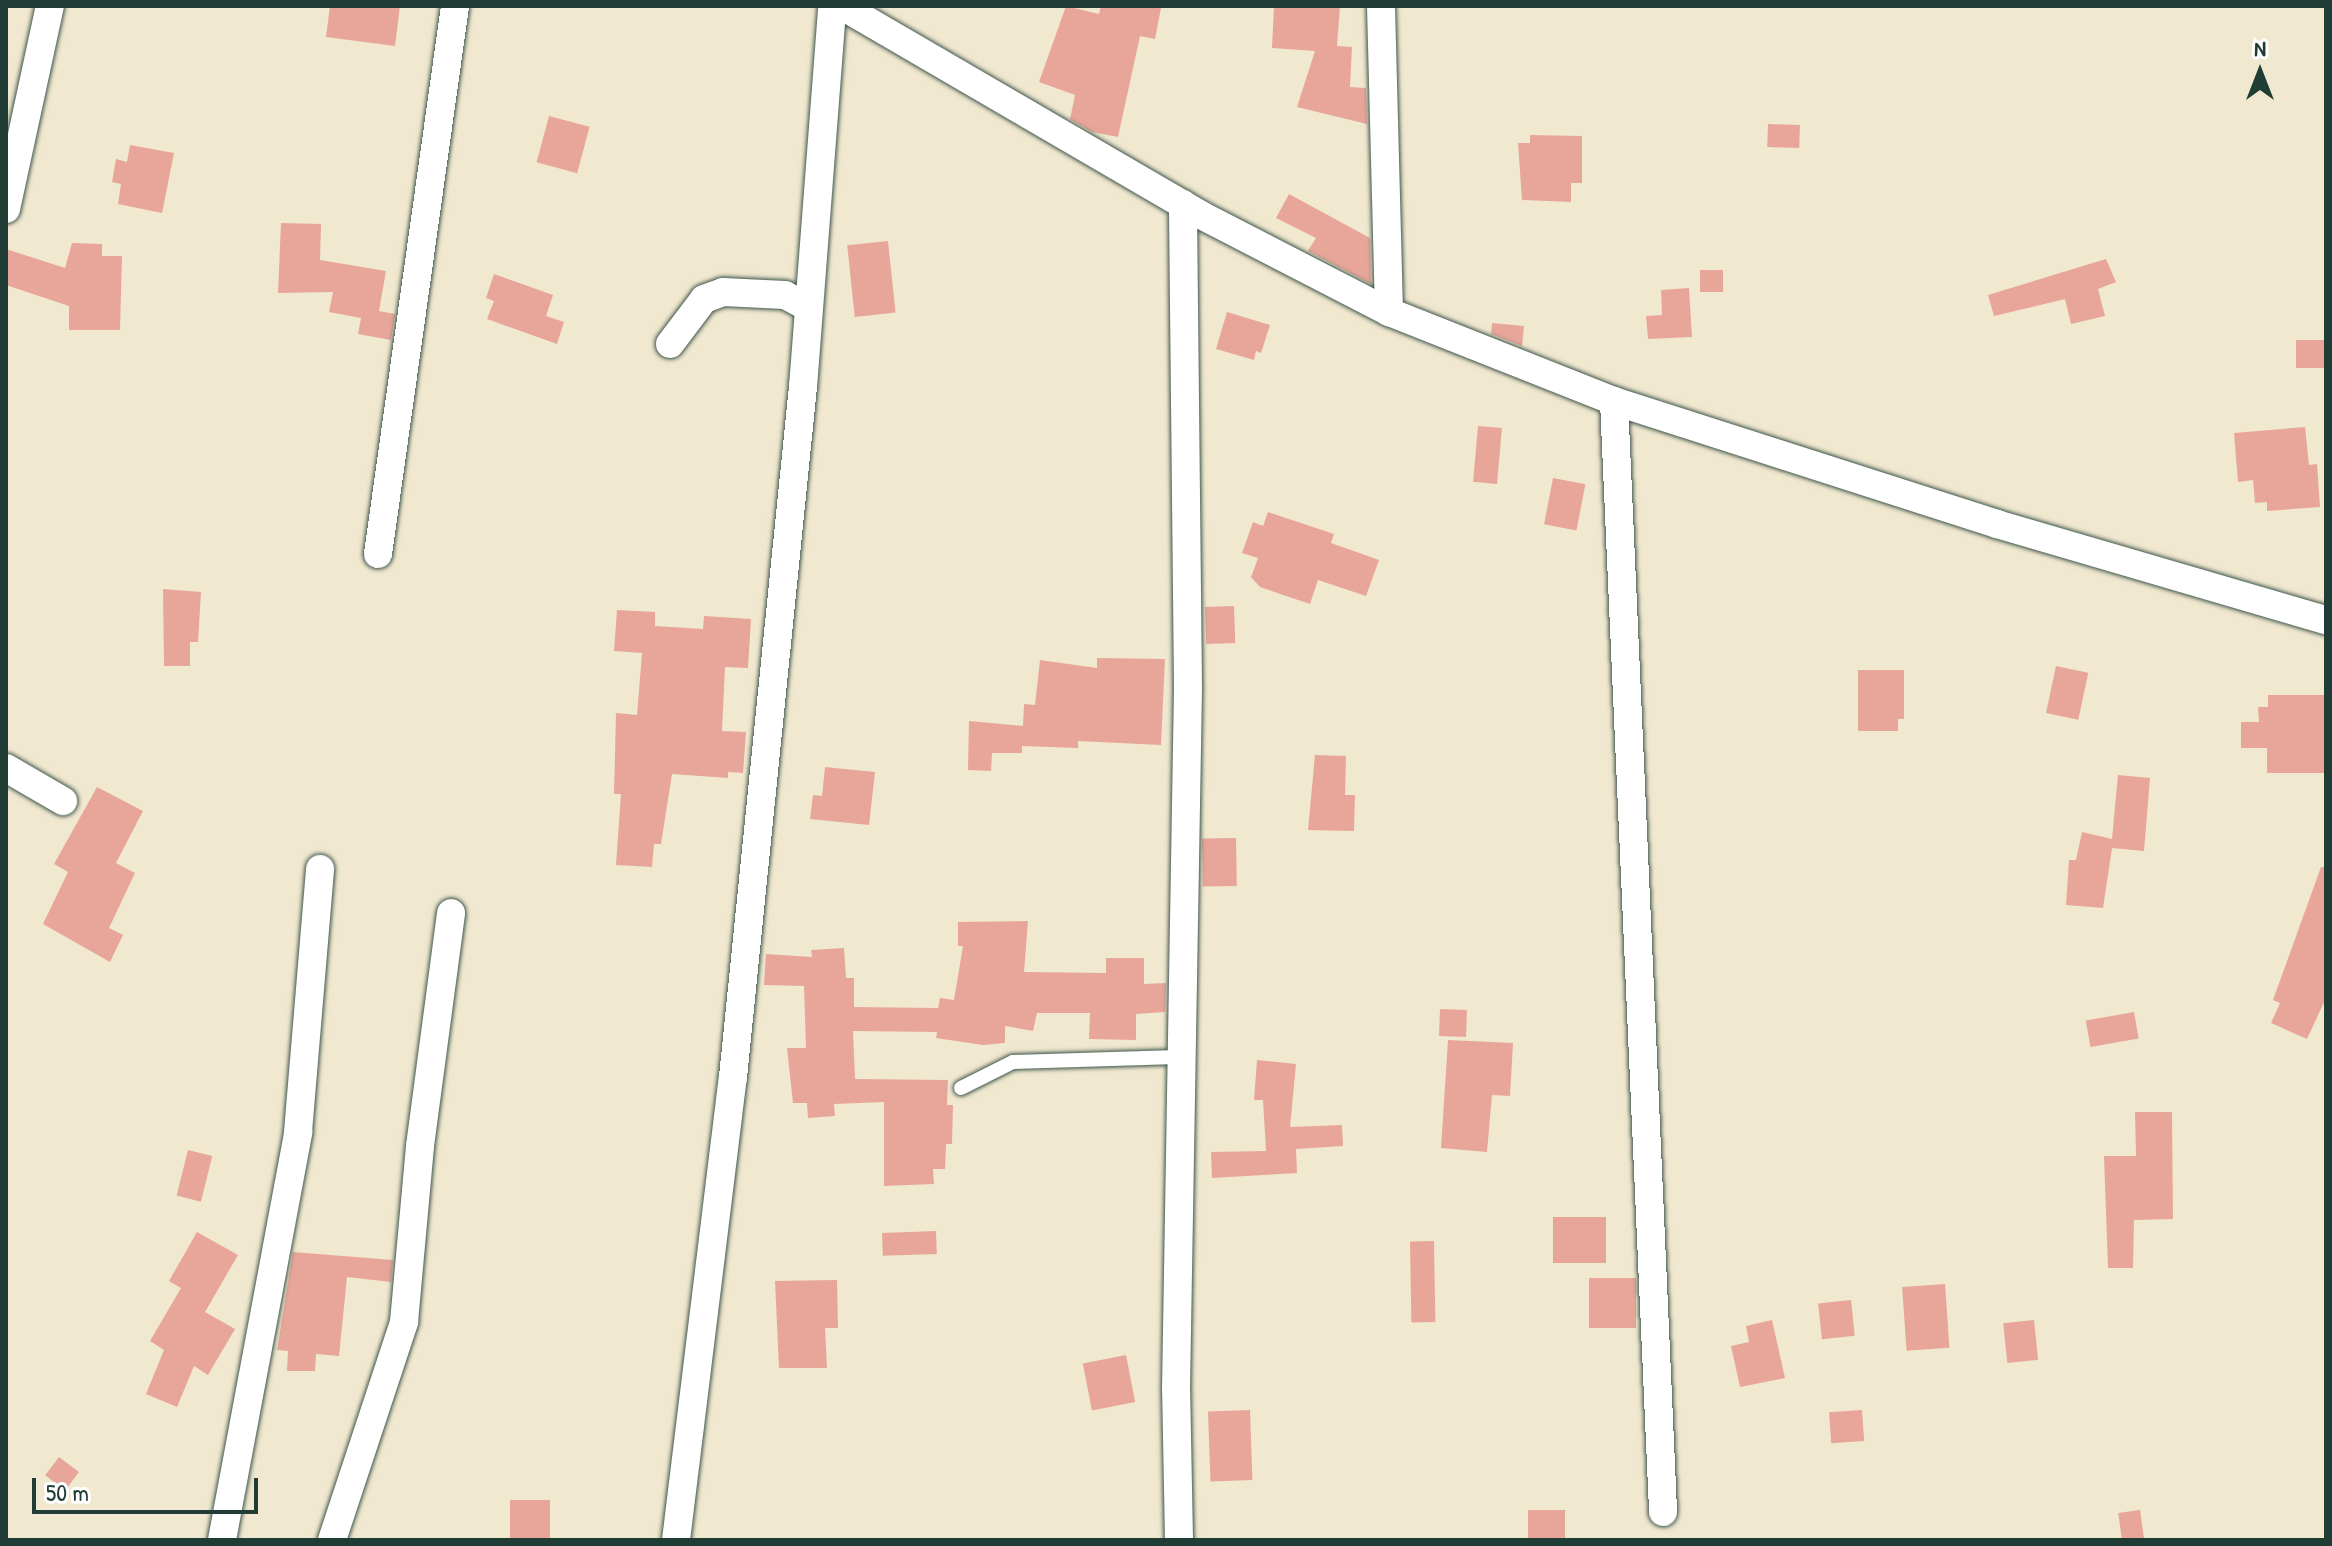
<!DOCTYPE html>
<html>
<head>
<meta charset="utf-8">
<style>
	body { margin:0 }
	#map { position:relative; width:2332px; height:1546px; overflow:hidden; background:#f1e8d0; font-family:"Patrick Hand",sans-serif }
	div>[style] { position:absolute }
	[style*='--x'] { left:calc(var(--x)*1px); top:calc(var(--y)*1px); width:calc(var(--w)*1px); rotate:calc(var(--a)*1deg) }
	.building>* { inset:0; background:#e8a69a; transform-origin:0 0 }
	.roads { filter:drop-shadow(0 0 2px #3e574b) drop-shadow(0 0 2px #3e574b) }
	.service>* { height:14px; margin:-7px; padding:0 7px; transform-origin:7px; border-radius:7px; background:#fff }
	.minor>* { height:28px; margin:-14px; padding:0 14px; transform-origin:14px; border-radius:14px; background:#fff }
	span { translate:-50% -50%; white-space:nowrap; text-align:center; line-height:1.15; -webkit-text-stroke:7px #fff; paint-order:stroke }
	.frame { position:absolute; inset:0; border:8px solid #1f3d34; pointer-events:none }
	.north { position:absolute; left:2220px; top:32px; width:80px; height:80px; -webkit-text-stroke:6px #fff; paint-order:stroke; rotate:0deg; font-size:22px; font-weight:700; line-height:32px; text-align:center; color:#1f3d34 }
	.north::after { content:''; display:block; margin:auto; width:28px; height:36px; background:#1f3d34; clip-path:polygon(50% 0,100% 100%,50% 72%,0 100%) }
	.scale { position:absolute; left:32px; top:1478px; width:226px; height:36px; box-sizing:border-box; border:4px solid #1f3d34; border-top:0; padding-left:10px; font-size:24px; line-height:28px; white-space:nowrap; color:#1f3d34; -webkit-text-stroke:6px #fff; paint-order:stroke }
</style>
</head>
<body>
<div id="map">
	<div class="building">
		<div style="clip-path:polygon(330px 6px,400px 6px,395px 46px,326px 37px)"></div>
		<div style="clip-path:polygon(1066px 6px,1099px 14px,1101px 6px,1161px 8px,1155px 39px,1140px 36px,1118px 137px,1092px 132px,1070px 119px,1075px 95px,1039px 82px)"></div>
		<div style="clip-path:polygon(1274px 6px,1340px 6px,1337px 46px,1352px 47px,1350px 87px,1366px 88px,1367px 124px,1297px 107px,1315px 51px,1272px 48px)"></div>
		<div style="left:549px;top:116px;width:42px;height:48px;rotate:15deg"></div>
		<div style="left:1768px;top:124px;width:32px;height:23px;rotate:2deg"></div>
		<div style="clip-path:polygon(1530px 135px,1582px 136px,1582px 183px,1571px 183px,1571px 202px,1522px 200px,1518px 143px,1530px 143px)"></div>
		<div style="clip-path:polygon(130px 145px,174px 153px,162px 213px,118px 204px,121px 184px,112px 182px,116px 159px,127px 162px)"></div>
		<div style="clip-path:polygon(1289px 194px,1370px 238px,1371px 284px,1308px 251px,1316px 238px,1276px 218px)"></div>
		<div style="clip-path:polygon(281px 223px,321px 224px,320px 260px,386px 271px,379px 311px,395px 314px,391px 340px,358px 334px,361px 318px,329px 312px,333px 292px,278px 293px)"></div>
		<div style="left:888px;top:241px;width:72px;height:41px;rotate:84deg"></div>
		<div style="clip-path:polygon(72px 243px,102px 244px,102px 256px,122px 256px,120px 330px,69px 330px,69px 306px,6px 285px,6px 249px,65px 268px)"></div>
		<div style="clip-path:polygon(2106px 259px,2116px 282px,2098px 289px,2105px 316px,2071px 324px,2065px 299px,1994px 316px,1988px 295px)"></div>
		<div style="left:1700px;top:270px;width:23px;height:22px"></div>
		<div style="clip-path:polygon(494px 274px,553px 295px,546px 316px,564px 322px,557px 344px,487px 319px,494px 301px,486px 298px)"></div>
		<div style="clip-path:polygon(1689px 288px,1692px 337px,1648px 339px,1646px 316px,1662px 315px,1661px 290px)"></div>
		<div style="clip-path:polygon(1227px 312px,1270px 325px,1261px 353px,1256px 351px,1254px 360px,1216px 349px)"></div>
		<div style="clip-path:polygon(1492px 323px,1524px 326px,1522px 346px,1491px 334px)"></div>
		<div style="left:2326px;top:340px;width:28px;height:30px;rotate:90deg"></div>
		<div style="left:1478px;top:426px;width:24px;height:56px;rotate:5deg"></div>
		<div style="clip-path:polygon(2305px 427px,2309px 465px,2317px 464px,2320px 507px,2267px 511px,2267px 502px,2255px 503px,2253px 480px,2238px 482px,2234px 433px)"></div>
		<div style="left:1553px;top:478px;width:33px;height:47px;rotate:11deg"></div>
		<div style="clip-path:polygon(1268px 512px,1334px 534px,1331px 543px,1379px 560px,1366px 596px,1318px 580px,1310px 604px,1260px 587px,1251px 577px,1258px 558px,1242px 553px,1253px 522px,1263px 526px)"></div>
		<div style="clip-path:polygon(163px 589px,201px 592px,198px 642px,190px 642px,190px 666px,164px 666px)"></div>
		<div style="left:1234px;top:606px;width:37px;height:29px;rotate:88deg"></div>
		<div style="clip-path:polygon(617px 610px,655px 612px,655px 626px,703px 629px,704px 616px,751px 619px,748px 668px,725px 667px,722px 731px,746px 732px,743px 773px,728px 772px,728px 778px,672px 774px,661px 844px,654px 844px,652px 867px,616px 865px,621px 794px,614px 794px,616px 713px,637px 715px,642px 653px,614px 651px)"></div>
		<div style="clip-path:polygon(1097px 658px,1165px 659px,1161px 745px,1078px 741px,1078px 748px,1022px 746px,1022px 753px,992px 753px,991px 771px,968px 770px,969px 721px,1023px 726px,1024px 704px,1035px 705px,1040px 660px,1097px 668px)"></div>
		<div style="left:2056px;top:666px;width:33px;height:48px;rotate:12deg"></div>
		<div style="clip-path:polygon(1858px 670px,1904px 670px,1904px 719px,1898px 719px,1898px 731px,1858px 731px)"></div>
		<div style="clip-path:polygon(2268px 695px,2326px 695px,2326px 773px,2267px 773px,2267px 748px,2241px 748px,2241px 722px,2259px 722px,2258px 707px,2268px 707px)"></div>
		<div style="clip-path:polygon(1315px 755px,1346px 756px,1345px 795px,1355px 795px,1354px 831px,1308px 830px)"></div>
		<div style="clip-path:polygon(825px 767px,875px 772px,869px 825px,810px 819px,813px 795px,822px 796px)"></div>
		<div style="clip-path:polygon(2118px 775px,2150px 778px,2144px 851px,2112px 848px,2103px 908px,2066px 905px,2069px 860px,2076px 860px,2082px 832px,2112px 839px)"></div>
		<div style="clip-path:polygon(97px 787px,143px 811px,116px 863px,135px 873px,109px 928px,123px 935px,110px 962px,43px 924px,68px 872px,54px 864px)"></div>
		<div style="left:1236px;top:838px;width:48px;height:34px;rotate:89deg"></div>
		<div style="clip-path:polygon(2321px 867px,2326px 867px,2326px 998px,2307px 1039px,2271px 1023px,2280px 1003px,2273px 1000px)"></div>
		<div style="clip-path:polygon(1028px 921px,1024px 972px,1106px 973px,1106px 958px,1144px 958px,1144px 984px,1166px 983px,1165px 1012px,1136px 1014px,1136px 1040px,1089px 1039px,1090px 1013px,1037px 1013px,1033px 1031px,1005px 1026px,1005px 1043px,983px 1045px,936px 1038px,937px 1032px,853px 1031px,855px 1079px,948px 1080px,947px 1105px,953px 1105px,952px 1144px,946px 1144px,945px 1169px,933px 1169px,934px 1184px,884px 1186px,884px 1102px,834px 1104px,835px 1116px,808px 1118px,807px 1103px,793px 1103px,787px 1048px,806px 1048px,804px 986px,764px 985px,766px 954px,812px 957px,811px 950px,844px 948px,846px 978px,854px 978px,854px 1007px,938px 1008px,940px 998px,954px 1000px,963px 946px,958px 946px,958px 922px)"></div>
		<div style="left:1440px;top:1009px;width:27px;height:27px;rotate:2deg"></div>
		<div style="left:2134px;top:1012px;width:27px;height:49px;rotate:80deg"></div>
		<div style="clip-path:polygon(1448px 1040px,1513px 1043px,1510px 1096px,1492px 1095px,1487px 1152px,1441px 1148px)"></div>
		<div style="clip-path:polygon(1257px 1060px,1296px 1064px,1290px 1127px,1342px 1125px,1343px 1146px,1296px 1149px,1297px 1173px,1212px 1178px,1211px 1152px,1266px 1151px,1263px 1100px,1254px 1100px)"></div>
		<div style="clip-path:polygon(2135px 1112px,2172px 1112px,2173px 1219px,2134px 1220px,2133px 1268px,2108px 1268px,2104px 1156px,2136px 1156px)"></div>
		<div style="left:188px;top:1150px;width:25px;height:47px;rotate:14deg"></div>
		<div style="left:1606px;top:1217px;width:46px;height:53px;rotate:90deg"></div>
		<div style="left:936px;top:1231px;width:23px;height:54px;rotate:88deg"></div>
		<div style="clip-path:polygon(197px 1232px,238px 1255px,205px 1312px,235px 1329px,208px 1375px,194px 1366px,177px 1407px,146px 1394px,164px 1350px,150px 1341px,181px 1288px,169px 1281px)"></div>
		<div style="left:1434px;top:1241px;width:81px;height:24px;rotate:89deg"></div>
		<div style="clip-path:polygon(293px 1252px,393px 1260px,391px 1282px,347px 1277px,339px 1356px,316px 1354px,315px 1371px,287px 1371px,288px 1351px,277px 1350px)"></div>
		<div style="left:1589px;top:1278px;width:47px;height:50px"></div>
		<div style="clip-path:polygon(837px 1280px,838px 1328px,825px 1328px,827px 1368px,779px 1368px,775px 1281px)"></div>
		<div style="left:1945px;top:1284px;width:64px;height:43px;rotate:86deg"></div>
		<div style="left:1851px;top:1300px;width:36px;height:33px;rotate:84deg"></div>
		<div style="clip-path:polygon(1772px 1320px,1785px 1378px,1740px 1387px,1731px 1346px,1749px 1342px,1746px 1326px)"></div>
		<div style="left:2034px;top:1320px;width:40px;height:31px;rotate:84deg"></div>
		<div style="left:1126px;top:1355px;width:48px;height:44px;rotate:79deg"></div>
		<div style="left:1250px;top:1410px;width:70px;height:42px;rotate:88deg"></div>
		<div style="left:1862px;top:1410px;width:31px;height:33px;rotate:86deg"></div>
		<div style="left:59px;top:1457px;width:25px;height:23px;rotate:37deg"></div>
		<div style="left:510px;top:1500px;width:40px;height:40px"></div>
		<div style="left:1565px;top:1510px;width:30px;height:37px;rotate:90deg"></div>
		<div style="left:2140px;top:1510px;width:30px;height:22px;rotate:82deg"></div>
	</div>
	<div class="roads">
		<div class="service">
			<div style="--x:961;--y:1088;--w:58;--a:-26.6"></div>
			<div style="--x:1013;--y:1062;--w:173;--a:-1.7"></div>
		</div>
		<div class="minor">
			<div style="--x:842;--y:6;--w:415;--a:30.2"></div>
			<div style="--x:1201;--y:215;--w:212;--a:27.3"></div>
			<div style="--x:1389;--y:312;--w:242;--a:21.6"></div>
			<div style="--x:1614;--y:401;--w:402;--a:17.8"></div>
			<div style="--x:1997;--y:524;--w:343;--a:16.3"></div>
			<div style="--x:1381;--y:6;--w:306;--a:88.5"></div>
			<div style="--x:6;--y:209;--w:208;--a:-77.8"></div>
			<div style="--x:670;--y:344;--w:56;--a:-52.9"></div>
			<div style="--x:704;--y:299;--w:20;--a:-20"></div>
			<div style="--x:723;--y:292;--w:62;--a:2.8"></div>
			<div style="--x:785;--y:295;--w:27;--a:28"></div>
			<div style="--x:1614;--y:401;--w:1112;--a:87.47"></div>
			<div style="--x:378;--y:554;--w:553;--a:-82"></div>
			<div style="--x:6;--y:768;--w:66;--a:30.1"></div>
			<div style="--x:222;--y:1540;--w:415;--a:-79.4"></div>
			<div style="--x:298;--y:1132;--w:264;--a:-85.2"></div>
			<div style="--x:332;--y:1540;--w:230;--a:-71.7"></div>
			<div style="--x:404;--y:1322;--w:177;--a:-84.8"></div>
			<div style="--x:420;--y:1146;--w:235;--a:-82.4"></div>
			<div style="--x:676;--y:1540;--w:466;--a:-83"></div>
			<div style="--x:733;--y:1077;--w:694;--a:-84.21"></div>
			<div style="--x:803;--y:387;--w:382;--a:-85.6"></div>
			<div style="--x:1179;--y:1540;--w:151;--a:-91.1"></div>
			<div style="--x:1176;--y:1389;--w:702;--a:-89.02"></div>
			<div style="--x:1188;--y:687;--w:483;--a:-90.6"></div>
		</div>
	</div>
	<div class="frame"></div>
	<div class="north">N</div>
	<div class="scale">50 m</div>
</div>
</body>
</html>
